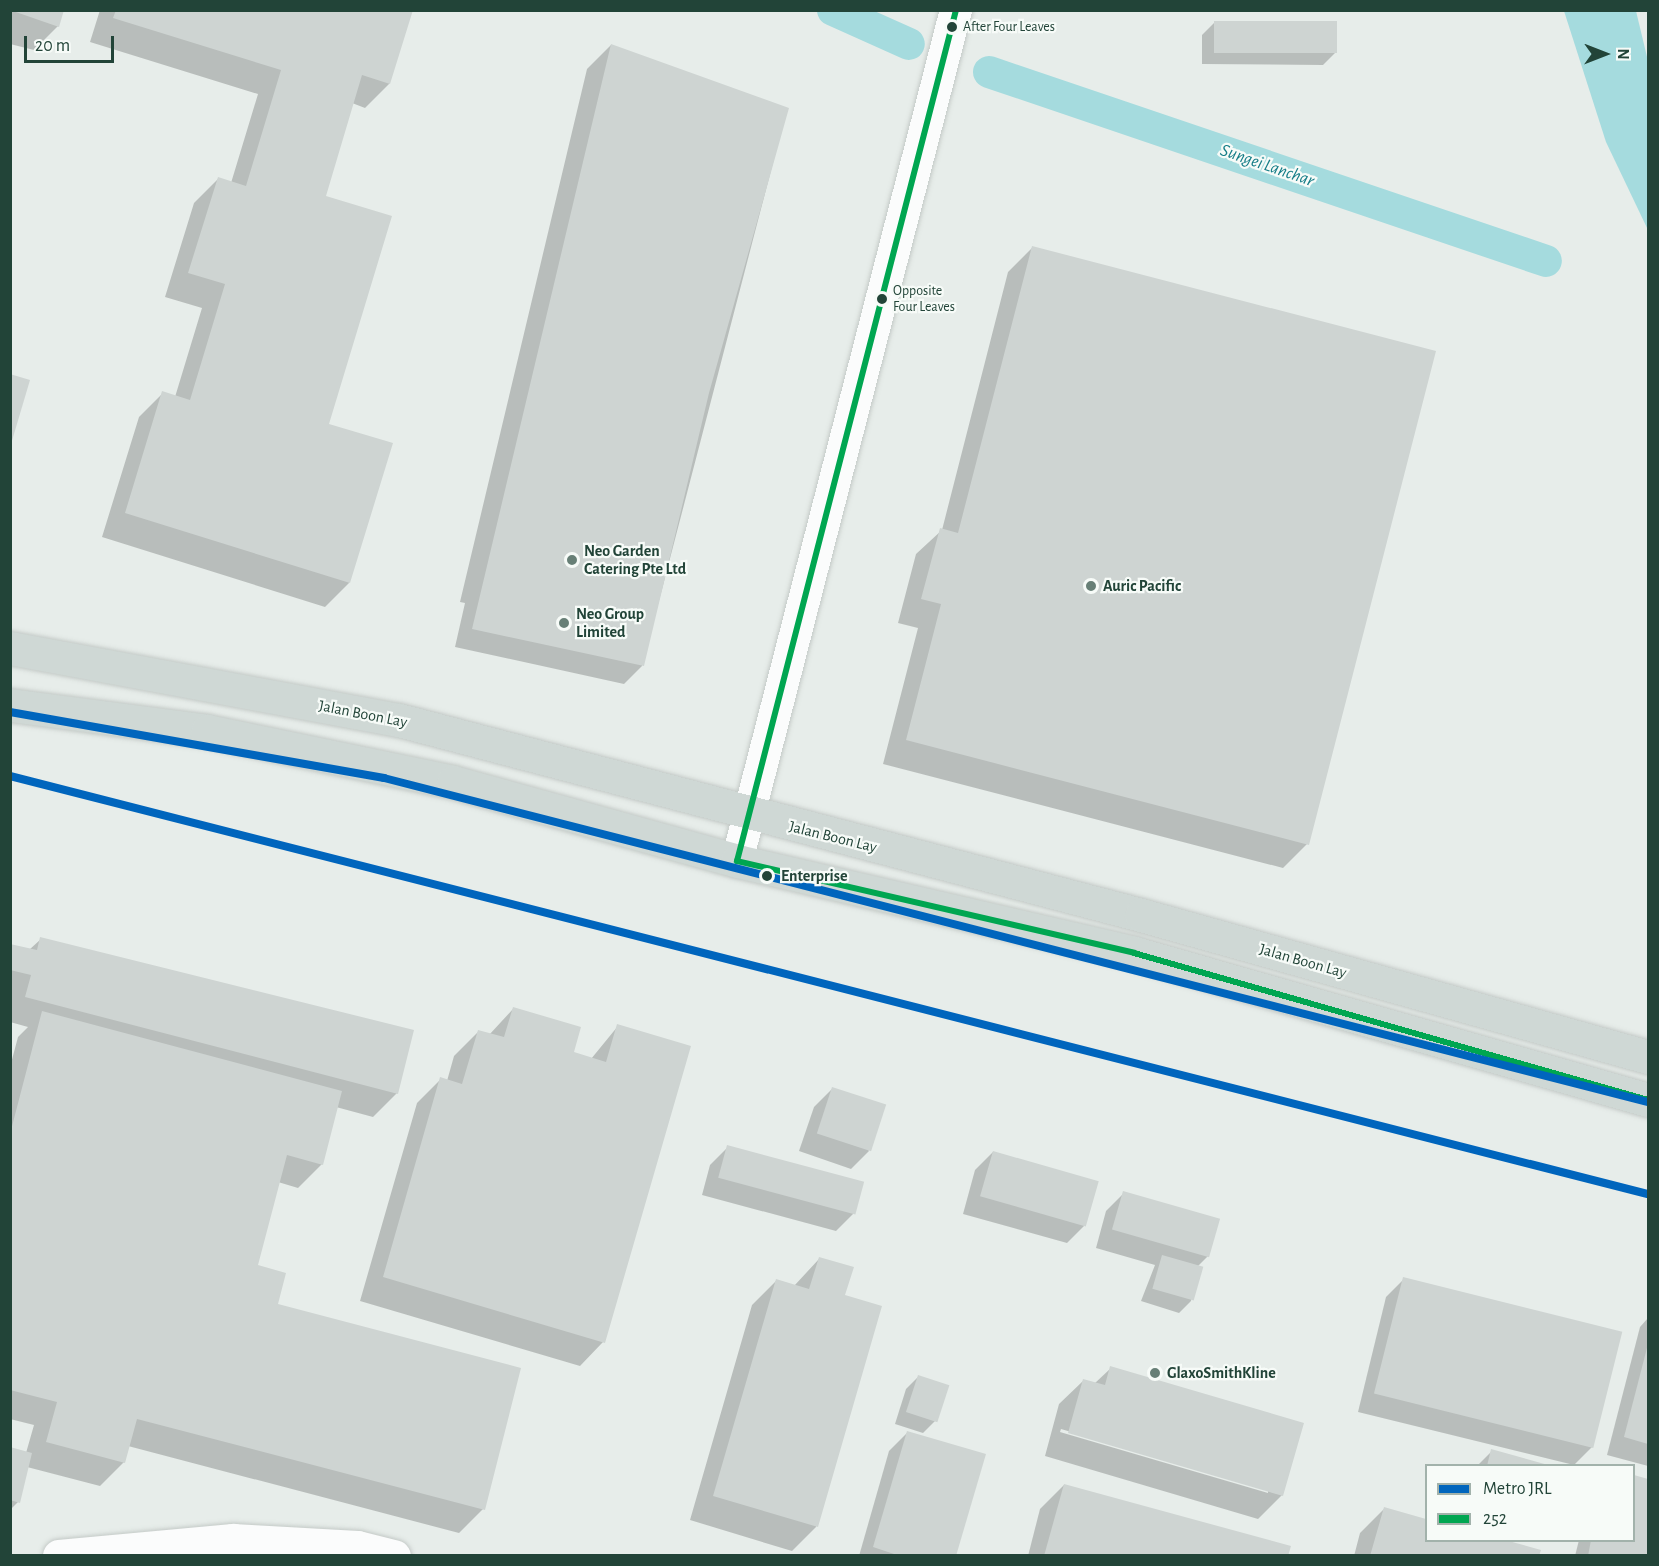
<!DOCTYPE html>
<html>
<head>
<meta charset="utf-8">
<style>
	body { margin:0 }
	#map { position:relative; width:1659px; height:1566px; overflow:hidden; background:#e7edea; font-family:"Alegreya Sans",sans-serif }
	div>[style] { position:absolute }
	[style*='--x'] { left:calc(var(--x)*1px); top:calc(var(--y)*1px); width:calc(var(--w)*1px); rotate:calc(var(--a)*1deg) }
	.water>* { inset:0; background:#a5dbde }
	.shadow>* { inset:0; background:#0003 }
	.canal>* { height:32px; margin:-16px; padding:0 16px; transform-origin:16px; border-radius:16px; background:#a5dbde }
	.building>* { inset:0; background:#ced4d2; transform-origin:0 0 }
	.roads { filter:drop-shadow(0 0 2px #c4cac7) drop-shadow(0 0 2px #c4cac7) }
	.street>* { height:32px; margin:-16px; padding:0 16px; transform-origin:16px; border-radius:16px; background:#fbfcfc }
	.primary>* { height:33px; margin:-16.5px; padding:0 16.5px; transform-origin:16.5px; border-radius:16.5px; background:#cfd8d5 }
	.bus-1>* { height:6px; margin:-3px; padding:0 3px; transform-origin:3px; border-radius:3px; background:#00a651 }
	.metro-1>* { height:8px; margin:-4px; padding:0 4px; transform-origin:4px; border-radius:4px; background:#0065bd }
	.dots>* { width:16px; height:16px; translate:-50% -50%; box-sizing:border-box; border:3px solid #f7fbf8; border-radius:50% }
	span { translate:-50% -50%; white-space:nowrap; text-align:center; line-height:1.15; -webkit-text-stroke:4.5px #f7fbf8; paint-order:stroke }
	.bus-label { font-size:14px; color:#224438 }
	.left { translate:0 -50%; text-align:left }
	.poi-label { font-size:16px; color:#224438; font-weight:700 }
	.street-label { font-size:16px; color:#224438 }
	.stop-label { font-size:16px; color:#224438; font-weight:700 }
	.water-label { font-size:18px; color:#157d87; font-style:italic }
	.frame { position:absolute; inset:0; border:12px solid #224438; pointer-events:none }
	.legend { position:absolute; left:1425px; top:1464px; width:210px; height:78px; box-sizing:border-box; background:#f7fbf8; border:2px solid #a2b2ab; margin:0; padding:8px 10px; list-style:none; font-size:18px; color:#224438 }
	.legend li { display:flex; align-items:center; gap:12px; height:30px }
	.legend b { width:30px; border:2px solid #a2b2ab }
	.north { position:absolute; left:1575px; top:24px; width:60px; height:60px; -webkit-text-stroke:4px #f7fbf8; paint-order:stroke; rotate:90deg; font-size:16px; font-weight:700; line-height:24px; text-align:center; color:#224438 }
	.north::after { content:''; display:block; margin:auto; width:21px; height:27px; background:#224438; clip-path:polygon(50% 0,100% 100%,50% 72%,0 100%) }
	.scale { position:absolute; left:24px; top:36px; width:90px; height:27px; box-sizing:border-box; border:3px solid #224438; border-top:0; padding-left:8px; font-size:18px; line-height:21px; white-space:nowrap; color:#224438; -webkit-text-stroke:4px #f7fbf8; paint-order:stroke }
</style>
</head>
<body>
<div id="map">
	<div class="water">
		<div style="clip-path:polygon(1564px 11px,1636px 11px,1648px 61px,1648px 230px,1606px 142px)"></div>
	</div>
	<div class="shadow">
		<div style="clip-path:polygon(10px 10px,62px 10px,58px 26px,34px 50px,10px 44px)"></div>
		<div style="clip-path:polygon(100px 10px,411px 10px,389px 84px,365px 108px,352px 103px,324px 197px,327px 425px,349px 583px,325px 607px,102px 537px,139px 417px,163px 393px,175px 397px,202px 308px,165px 297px,194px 203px,218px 179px,231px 183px,258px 94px,90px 42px)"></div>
		<div style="clip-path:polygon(1191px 10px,1391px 10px,1389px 12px)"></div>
		<div style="clip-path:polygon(1214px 23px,1335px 53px,1323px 65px,1202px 64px,1202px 35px)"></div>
		<div style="clip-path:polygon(611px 45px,787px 109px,642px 666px,624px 684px,455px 647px,465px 603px,460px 602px,587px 69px)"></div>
		<div style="clip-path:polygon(1032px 248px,1307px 844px,1283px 868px,883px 764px,918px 628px,898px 623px,916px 554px,942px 530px,1008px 272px)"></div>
		<div style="clip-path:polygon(41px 939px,397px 1093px,373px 1117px,336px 1107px,322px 1164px,298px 1188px,278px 1182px,257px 1265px,276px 1303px,483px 1509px,459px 1533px,128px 1446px,124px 1462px,100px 1486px,27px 1467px,18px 1502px,10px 1510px,10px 1449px,26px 1453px,34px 1425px,10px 1419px,10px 1067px,18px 1037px,28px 1027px,10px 1022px,10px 945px,29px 950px)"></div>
		<div style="clip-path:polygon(513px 1009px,572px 1053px,591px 1059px,618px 1026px,603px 1342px,580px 1366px,360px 1301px,417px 1103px,441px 1079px,447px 1081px,454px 1056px,478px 1032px,489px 1035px)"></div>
		<div style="clip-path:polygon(832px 1089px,869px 1151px,851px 1169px,799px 1151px,814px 1107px)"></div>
		<div style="clip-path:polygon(728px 1147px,854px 1213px,836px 1231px,702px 1195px,710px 1165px)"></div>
		<div style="clip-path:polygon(993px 1152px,1085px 1225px,1067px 1243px,963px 1214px,975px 1170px)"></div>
		<div style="clip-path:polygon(1124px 1193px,1208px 1256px,1197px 1267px,1191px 1301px,1179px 1313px,1141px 1301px,1155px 1265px,1096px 1248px,1106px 1211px)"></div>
		<div style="clip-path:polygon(819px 1259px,843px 1296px,880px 1307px,816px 1527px,792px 1551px,690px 1520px,752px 1305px,776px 1281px,794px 1286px)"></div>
		<div style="clip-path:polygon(1404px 1279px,1592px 1447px,1574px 1465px,1358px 1412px,1386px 1297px)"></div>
		<div style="clip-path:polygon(1648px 1318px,1648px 1466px,1607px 1455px,1640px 1327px)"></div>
		<div style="clip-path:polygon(evenodd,1111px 1368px,1282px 1495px,1258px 1519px,1045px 1456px,1059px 1404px,1083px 1381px,1094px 1384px,1111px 1368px,1061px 1429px,1268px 1490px,1268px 1493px,1060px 1432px,1061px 1429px)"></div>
		<div style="clip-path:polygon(918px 1377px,935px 1421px,923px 1433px,895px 1424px,906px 1389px)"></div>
		<div style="clip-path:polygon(907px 1433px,954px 1556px,859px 1556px,889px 1451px)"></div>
		<div style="clip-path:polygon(1492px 1451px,1545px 1466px,1477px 1466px)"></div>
		<div style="clip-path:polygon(1634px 1477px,1648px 1481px,1648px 1556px,1575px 1556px,1579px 1540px,1634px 1540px)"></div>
		<div style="clip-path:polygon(1064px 1485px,1287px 1556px,1028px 1556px,1040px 1509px)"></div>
		<div style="clip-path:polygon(1384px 1509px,1426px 1520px,1426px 1540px,1538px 1556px,1354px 1556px,1360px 1533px)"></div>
	</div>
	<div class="canal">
		<div style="--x:833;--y:10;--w:83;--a:24.1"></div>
		<div style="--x:989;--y:72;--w:588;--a:18.74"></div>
	</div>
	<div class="building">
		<div style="clip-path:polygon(10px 10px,64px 10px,59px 27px)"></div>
		<div style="clip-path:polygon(116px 10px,413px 10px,390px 84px,362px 75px,326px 196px,392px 216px,329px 424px,393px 443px,350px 583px,125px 513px,162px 391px,190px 400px,225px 284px,188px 273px,218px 177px,246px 186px,281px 70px,113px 18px)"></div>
		<div style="left:1214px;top:21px;width:123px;height:32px"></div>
		<div style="clip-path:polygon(611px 44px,789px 108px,709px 393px,644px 666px,472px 629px)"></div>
		<div style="clip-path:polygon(1032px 246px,1436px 351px,1309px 845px,906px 740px,941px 604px,921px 599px,940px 528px,958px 533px)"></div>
		<div style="clip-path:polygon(10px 374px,30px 380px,11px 444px,10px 444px)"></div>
		<div style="clip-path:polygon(40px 937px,414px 1030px,398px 1094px,25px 997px,31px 975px,10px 970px,10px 944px,37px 950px)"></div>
		<div style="clip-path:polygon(513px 1007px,581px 1027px,574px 1052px,606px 1062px,617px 1024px,691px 1046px,605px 1343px,383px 1277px,440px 1077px,462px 1084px,478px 1030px,504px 1037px)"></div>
		<div style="clip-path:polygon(42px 1011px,342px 1091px,323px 1165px,287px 1155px,258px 1265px,286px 1273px,278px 1304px,521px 1368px,485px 1510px,137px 1419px,125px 1463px,46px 1442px,57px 1402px,10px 1390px,10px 1134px)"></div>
		<div style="left:832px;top:1087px;width:57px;height:49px;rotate:18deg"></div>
		<div style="left:727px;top:1145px;width:142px;height:34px;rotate:15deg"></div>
		<div style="left:993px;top:1151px;width:110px;height:47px;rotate:16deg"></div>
		<div style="left:1123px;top:1191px;width:101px;height:40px;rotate:16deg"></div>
		<div style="left:1162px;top:1255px;width:43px;height:35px;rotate:16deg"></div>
		<div style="clip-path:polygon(819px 1257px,854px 1267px,845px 1295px,882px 1306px,818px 1527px,713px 1496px,776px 1279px,809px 1289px)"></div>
		<div style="left:1403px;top:1277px;width:226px;height:120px;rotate:14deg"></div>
		<div style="clip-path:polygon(1648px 1344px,1648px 1444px,1624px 1437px)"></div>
		<div style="clip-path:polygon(1110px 1366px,1304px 1423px,1283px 1496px,1068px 1433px,1083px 1379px,1105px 1385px)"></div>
		<div style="left:918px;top:1375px;width:33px;height:39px;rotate:18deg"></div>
		<div style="clip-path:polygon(907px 1431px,986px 1454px,956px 1556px,900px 1556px,873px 1547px)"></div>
		<div style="clip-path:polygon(10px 1447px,32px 1453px,20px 1503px,10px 1500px)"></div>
		<div style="clip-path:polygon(1491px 1449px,1548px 1465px,1548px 1466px,1487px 1466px)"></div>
		<div style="clip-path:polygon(1634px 1475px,1648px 1479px,1648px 1556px,1588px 1556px,1591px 1540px,1634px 1540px)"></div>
		<div style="clip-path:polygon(1064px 1484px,1291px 1546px,1288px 1556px,1044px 1556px)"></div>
		<div style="clip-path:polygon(1384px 1507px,1426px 1519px,1426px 1540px,1505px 1540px,1541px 1550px,1539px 1556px,1370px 1556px)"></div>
	</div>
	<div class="roads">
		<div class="street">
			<div style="--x:737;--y:861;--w:879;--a:-75.57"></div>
			<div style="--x:59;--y:1556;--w:175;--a:-5.3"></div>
			<div style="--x:233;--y:1540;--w:125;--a:3.2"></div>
			<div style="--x:358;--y:1547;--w:38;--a:14"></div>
		</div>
		<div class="primary">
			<div style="--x:10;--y:648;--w:396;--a:10.5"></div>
			<div style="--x:399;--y:720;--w:767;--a:14.72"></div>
			<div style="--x:1141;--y:915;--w:527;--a:15.65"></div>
			<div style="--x:10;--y:705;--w:199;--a:7.5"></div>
			<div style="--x:207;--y:731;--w:251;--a:11.7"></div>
			<div style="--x:453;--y:782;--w:295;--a:15.5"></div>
			<div style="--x:737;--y:861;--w:408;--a:13"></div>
			<div style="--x:1134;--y:953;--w:535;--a:15.96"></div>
		</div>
	</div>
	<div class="bus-1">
		<div style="--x:956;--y:10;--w:879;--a:104.43"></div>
		<div style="--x:737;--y:861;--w:408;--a:13"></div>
		<div style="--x:1134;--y:953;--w:535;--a:15.96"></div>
	</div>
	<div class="metro-1">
		<div style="--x:10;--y:712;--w:380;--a:10"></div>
		<div style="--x:384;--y:778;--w:1305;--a:14.38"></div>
		<div style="--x:10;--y:776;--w:1690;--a:14.32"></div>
	</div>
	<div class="dots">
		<div style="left:952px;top:27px;background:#224438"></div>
		<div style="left:882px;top:299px;background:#224438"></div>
		<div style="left:572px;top:560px;background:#677f76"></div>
		<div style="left:1091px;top:586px;background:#677f76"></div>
		<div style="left:564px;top:623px;background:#677f76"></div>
		<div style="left:767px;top:876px;background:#224438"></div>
		<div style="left:1155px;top:1373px;background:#677f76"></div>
	</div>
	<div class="bus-label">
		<span class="left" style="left:963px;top:27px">After Four Leaves</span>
		<span class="left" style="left:893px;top:299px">Opposite<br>Four Leaves</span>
	</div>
	<div class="poi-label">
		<span class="left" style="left:584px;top:560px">Neo Garden<br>Catering Pte Ltd</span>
		<span class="left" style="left:1103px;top:586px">Auric Pacific</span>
		<span class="left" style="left:576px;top:623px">Neo Group<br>Limited</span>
		<span class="left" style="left:1167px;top:1373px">GlaxoSmithKline</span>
	</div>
	<div class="street-label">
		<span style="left:363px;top:714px;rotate:11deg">Jalan Boon Lay</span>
		<span style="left:833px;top:837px;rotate:14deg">Jalan Boon Lay</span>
		<span style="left:1303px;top:961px;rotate:16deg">Jalan Boon Lay</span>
	</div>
	<div class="stop-label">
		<span class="left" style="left:781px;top:876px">Enterprise</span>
	</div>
	<div class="water-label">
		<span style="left:1267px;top:166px;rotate:19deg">Sungei Lanchar</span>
	</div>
	<div class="frame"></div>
	<ul class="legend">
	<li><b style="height:8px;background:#0065bd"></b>Metro JRL</li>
	<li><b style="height:8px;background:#00a651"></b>252</li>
	</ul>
	<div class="north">N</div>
	<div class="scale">20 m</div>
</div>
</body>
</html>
